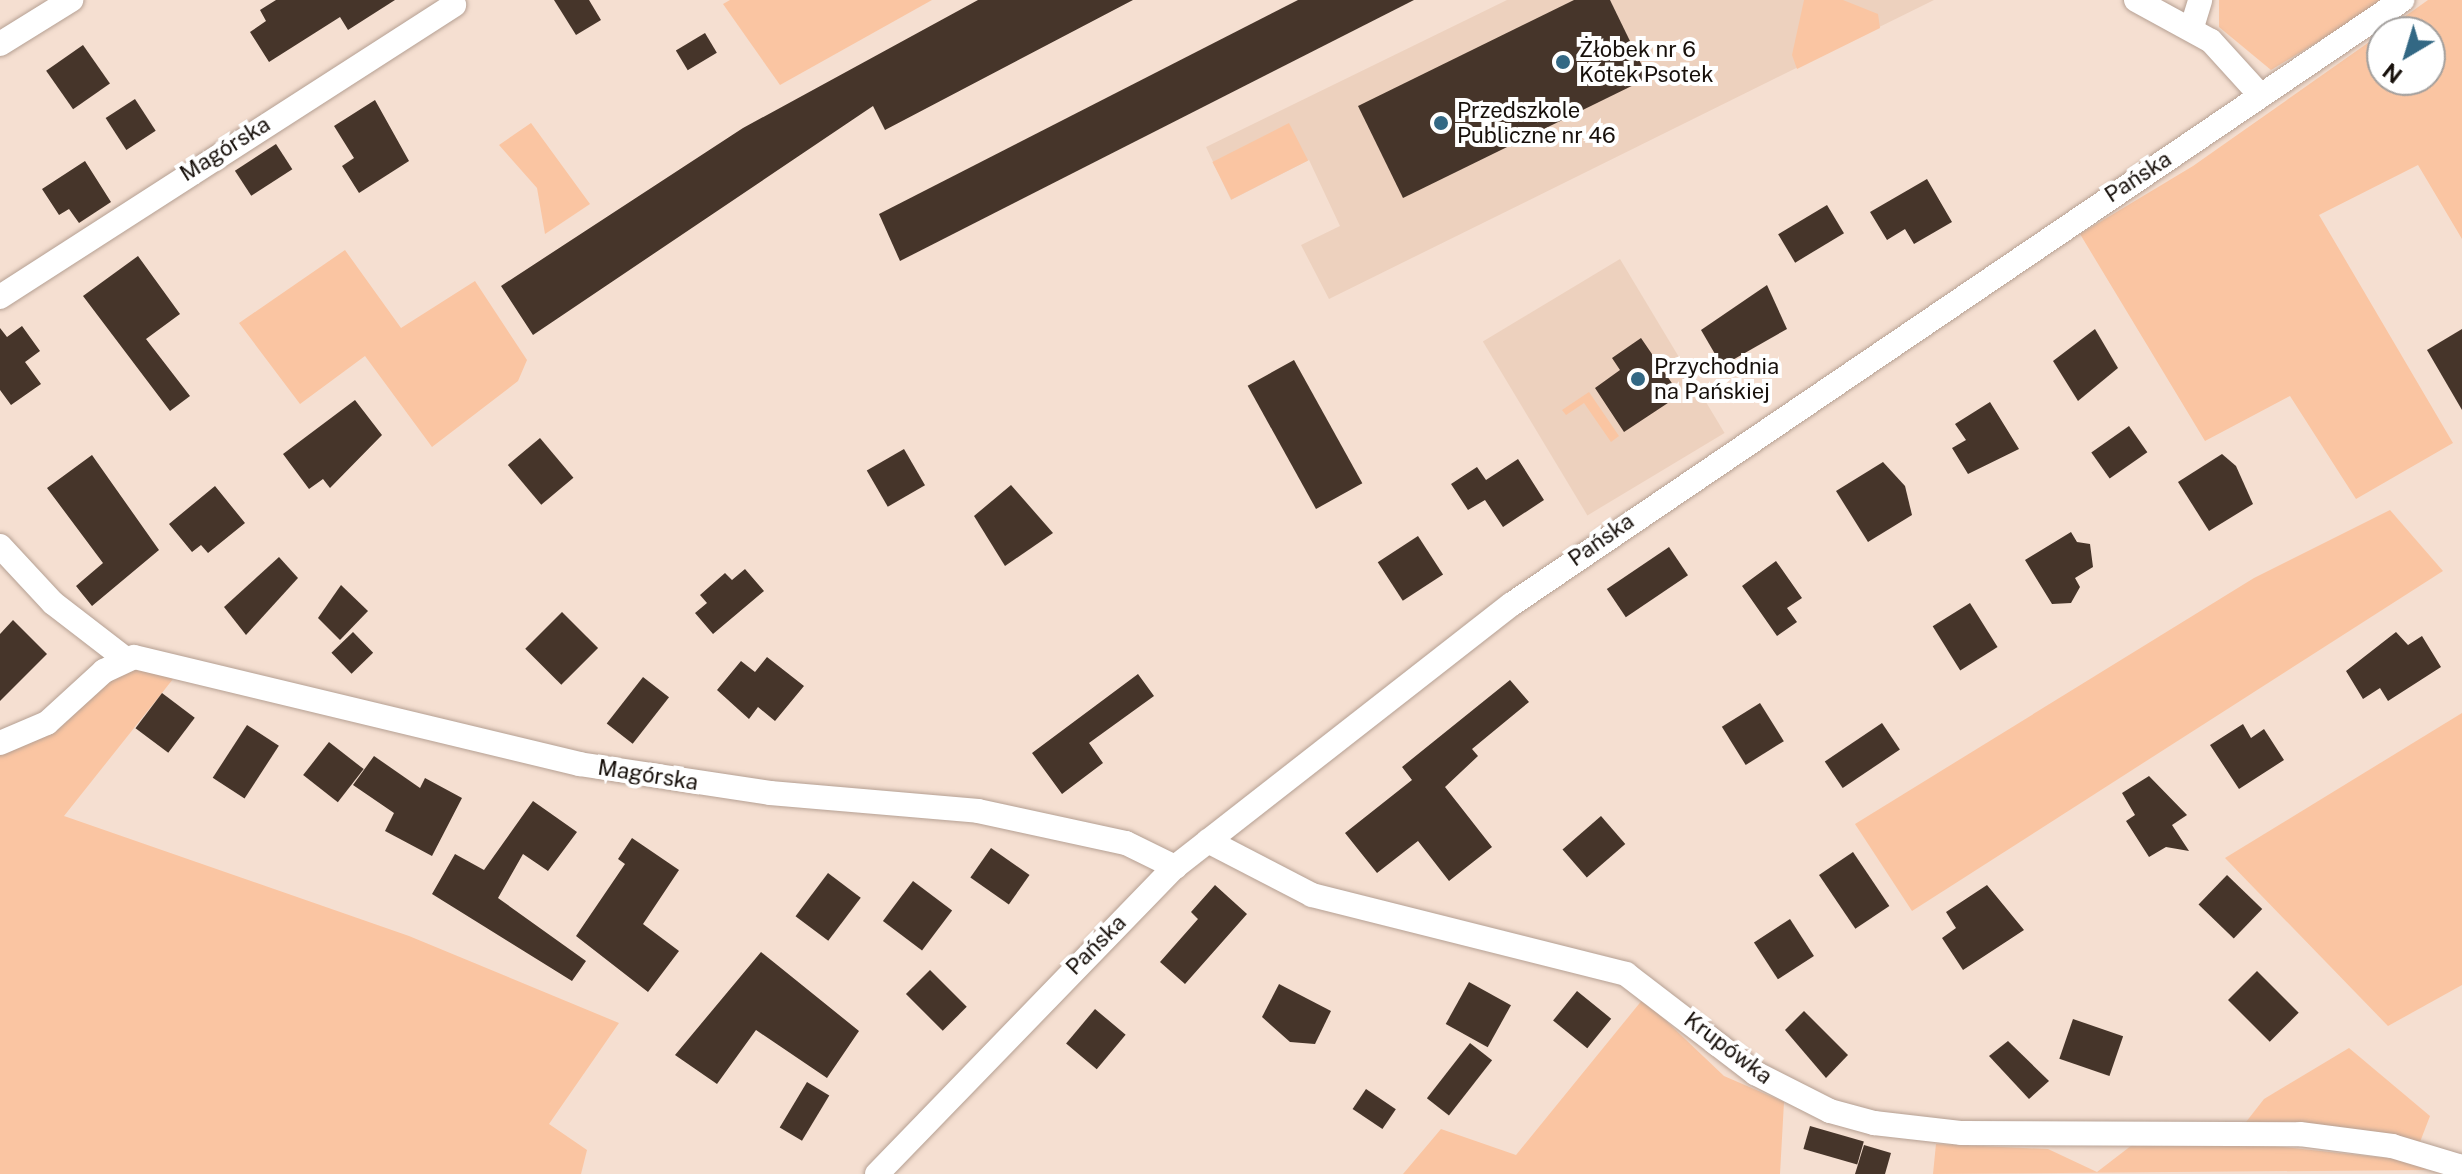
<!DOCTYPE html>
<html>
<head>
<meta charset="utf-8">
<style>
	body { margin:0 }
	#map { position:relative; width:2462px; height:1174px; overflow:hidden; background:#f5dfd1; font-family:"Public Sans",sans-serif }
	div>[style] { position:absolute }
	[style*='--x'] { left:calc(var(--x)*1px); top:calc(var(--y)*1px); width:calc(var(--w)*1px); rotate:calc(var(--a)*1deg) }
	.built>* { inset:0; background:#edd1be; transform-origin:0 0 }
	.green>* { inset:0; background:#fac5a2; transform-origin:0 0 }
	.building>* { inset:0; background:#46352a; transform-origin:0 0 }
	.roads { filter:drop-shadow(0 0 2px #b5a093) drop-shadow(0 0 2px #b5a093) }
	.street>* { height:24px; margin:-12px; padding:0 12px; transform-origin:12px; border-radius:12px; background:#fff }
	.dots>* { width:22px; height:22px; translate:-50% -50%; box-sizing:border-box; border:4px solid #fff; border-radius:50% }
	span { translate:-50% -50%; white-space:nowrap; text-align:center; line-height:1.15; -webkit-text-stroke:8px #fff; paint-order:stroke }
	.poi-label { font-size:22px; color:#17100b }
	.left { translate:0 -50%; text-align:left }
	.street-label { font-size:22px; color:#17100b }
	.north { position:absolute; left:2366px; top:16px; width:80px; height:80px; box-sizing:border-box; background:#fff; border:2px solid #a29f9d; border-radius:50%; rotate:218deg; font-size:22px; font-weight:700; line-height:32px; text-align:center; color:#17100b }
	.north::after { content:''; display:block; margin:auto; width:28px; height:36px; background:#336884; clip-path:polygon(50% 0,100% 100%,50% 72%,0 100%) }
</style>
</head>
<body>
<div id="map">
	<div class="built">
		<div style="clip-path:polygon(1507px 0,1934px 0,1329px 299px,1301px 245px,1340px 226px,1309px 160px,1231px 200px,1206px 147px)"></div>
		<div style="left:1620px;top:259px;width:203px;height:160px;rotate:59deg"></div>
	</div>
	<div class="green">
		<div style="clip-path:polygon(730px 0,932px 0,780px 85px,723px 4px)"></div>
		<div style="clip-path:polygon(1804px 0,1843px 0,1878px 14px,1880px 28px,1797px 69px,1792px 55px)"></div>
		<div style="clip-path:polygon(2219px 0,2387px 0,2271px 70px,2219px 27px)"></div>
		<div style="clip-path:polygon(2428px 0,2462px 0,2462px 239px,2418px 165px,2319px 215px,2453px 443px,2356px 499px,2290px 396px,2205px 441px,2080px 234px,2193px 166px,2382px 33px,2382px 80px,2430px 80px,2430px 32px,2383px 32px)"></div>
		<div style="clip-path:polygon(531px 123px,590px 204px,545px 234px,537px 188px,499px 145px)"></div>
		<div style="left:1289px;top:123px;width:42px;height:86px;rotate:63deg"></div>
		<div style="clip-path:polygon(345px 250px,401px 328px,475px 281px,527px 360px,518px 381px,432px 447px,365px 356px,300px 404px,239px 323px)"></div>
		<div style="clip-path:polygon(1589px 392px,1619px 436px,1611px 442px,1584px 403px,1566px 415px,1562px 410px)"></div>
		<div style="clip-path:polygon(2390px 510px,2443px 571px,1912px 911px,1855px 824px,2254px 578px)"></div>
		<div style="clip-path:polygon(123px 668px,177px 674px,64px 816px,409px 936px,619px 1023px,549px 1124px,587px 1150px,581px 1174px,0 1174px,0 755px,58px 730px)"></div>
		<div style="clip-path:polygon(2462px 713px,2462px 985px,2388px 1026px,2225px 858px)"></div>
		<div style="clip-path:polygon(1643px 999px,1724px 1076px,1784px 1102px,1780px 1174px,1403px 1174px,1441px 1129px,1516px 1155px)"></div>
		<div style="clip-path:polygon(2349px 1048px,2430px 1116px,2420px 1142px,2246px 1122px,2264px 1099px)"></div>
		<div style="clip-path:polygon(2136px 1142px,2237px 1142px,2423px 1162px,2426px 1170px,1933px 1174px,1936px 1144px,2048px 1149px,2097px 1172px)"></div>
	</div>
	<div class="building">
		<div style="clip-path:polygon(276px 0,395px 0,348px 30px,340px 17px,269px 62px,250px 32px,266px 21px,260px 10px)"></div>
		<div style="clip-path:polygon(554px 0,589px 0,601px 20px,576px 35px)"></div>
		<div style="clip-path:polygon(978px 0,1133px 0,885px 130px,873px 106px,533px 335px,501px 286px,743px 128px)"></div>
		<div style="clip-path:polygon(1298px 0,1414px 0,900px 261px,879px 214px)"></div>
		<div style="clip-path:polygon(1574px 0,1610px 0,1648px 78px,1403px 198px,1358px 106px)"></div>
		<div style="left:705px;top:33px;width:23px;height:34px;rotate:59deg"></div>
		<div style="left:83px;top:45px;width:47px;height:45px;rotate:55deg"></div>
		<div style="left:135px;top:99px;width:38px;height:35px;rotate:57deg"></div>
		<div style="clip-path:polygon(375px 100px,409px 161px,359px 193px,342px 166px,354px 158px,334px 126px)"></div>
		<div style="left:276px;top:144px;width:30px;height:49px;rotate:57deg"></div>
		<div style="clip-path:polygon(85px 161px,111px 202px,79px 223px,69px 209px,59px 215px,42px 189px)"></div>
		<div style="clip-path:polygon(1927px 179px,1952px 222px,1914px 244px,1905px 229px,1887px 240px,1870px 212px)"></div>
		<div style="left:1827px;top:205px;width:33px;height:57px;rotate:59deg"></div>
		<div style="clip-path:polygon(138px 256px,180px 314px,146px 339px,190px 396px,170px 411px,83px 296px)"></div>
		<div style="clip-path:polygon(1767px 285px,1787px 329px,1722px 366px,1701px 330px)"></div>
		<div style="clip-path:polygon(22px 326px,40px 351px,25px 362px,41px 384px,11px 405px,0 390px,0 328px,7px 337px)"></div>
		<div style="clip-path:polygon(2095px 329px,2118px 368px,2078px 401px,2053px 361px)"></div>
		<div style="clip-path:polygon(2462px 329px,2462px 410px,2427px 350px)"></div>
		<div style="clip-path:polygon(1641px 338px,1680px 395px,1624px 432px,1595px 388px,1620px 370px,1612px 358px)"></div>
		<div style="left:1294px;top:360px;width:141px;height:53px;rotate:61deg"></div>
		<div style="clip-path:polygon(355px 400px,382px 435px,330px 488px,323px 479px,309px 489px,283px 454px)"></div>
		<div style="clip-path:polygon(1990px 402px,2019px 449px,1968px 474px,1952px 448px,1966px 440px,1955px 424px)"></div>
		<div style="left:2129px;top:426px;width:32px;height:46px;rotate:55deg"></div>
		<div style="left:540px;top:438px;width:52px;height:42px;rotate:50deg"></div>
		<div style="left:904px;top:449px;width:42px;height:43px;rotate:60deg"></div>
		<div style="clip-path:polygon(2222px 454px,2236px 466px,2253px 504px,2209px 531px,2178px 482px)"></div>
		<div style="clip-path:polygon(92px 455px,159px 550px,92px 606px,76px 586px,103px 563px,47px 488px)"></div>
		<div style="clip-path:polygon(1518px 459px,1544px 500px,1503px 527px,1485px 500px,1468px 510px,1451px 484px,1477px 467px,1486px 480px)"></div>
		<div style="clip-path:polygon(1883px 462px,1905px 486px,1912px 515px,1868px 542px,1836px 491px)"></div>
		<div style="clip-path:polygon(1011px 485px,1053px 533px,1005px 566px,974px 516px)"></div>
		<div style="clip-path:polygon(215px 486px,245px 523px,208px 553px,201px 545px,192px 552px,169px 524px)"></div>
		<div style="clip-path:polygon(2071px 532px,2077px 542px,2090px 544px,2093px 567px,2075px 578px,2080px 587px,2071px 603px,2052px 604px,2025px 560px)"></div>
		<div style="left:1418px;top:536px;width:46px;height:48px;rotate:57deg"></div>
		<div style="left:1669px;top:547px;width:34px;height:75px;rotate:56deg"></div>
		<div style="clip-path:polygon(279px 557px,298px 578px,246px 635px,224px 607px)"></div>
		<div style="clip-path:polygon(1776px 561px,1802px 598px,1787px 608px,1797px 622px,1777px 636px,1742px 586px)"></div>
		<div style="clip-path:polygon(745px 569px,764px 591px,713px 634px,695px 613px,707px 603px,700px 595px,725px 573px,732px 580px)"></div>
		<div style="clip-path:polygon(341px 585px,368px 611px,340px 640px,318px 618px)"></div>
		<div style="left:1970px;top:603px;width:52px;height:44px;rotate:58deg"></div>
		<div style="left:562px;top:612px;width:51px;height:52px;rotate:45deg"></div>
		<div style="clip-path:polygon(13px 620px,47px 654px,0 701px,0 634px)"></div>
		<div style="left:353px;top:632px;width:29px;height:30px;rotate:46deg"></div>
		<div style="clip-path:polygon(2396px 632px,2408px 645px,2422px 636px,2441px 667px,2388px 701px,2380px 688px,2363px 699px,2346px 671px)"></div>
		<div style="clip-path:polygon(767px 657px,804px 686px,775px 721px,758px 707px,749px 719px,717px 690px,741px 661px,755px 672px)"></div>
		<div style="clip-path:polygon(1138px 674px,1154px 696px,1089px 743px,1103px 763px,1062px 794px,1032px 753px)"></div>
		<div style="left:643px;top:677px;width:33px;height:59px;rotate:38deg"></div>
		<div style="clip-path:polygon(1510px 680px,1529px 702px,1472px 749px,1478px 756px,1445px 787px,1492px 847px,1449px 881px,1418px 841px,1377px 873px,1345px 833px,1412px 780px,1402px 767px)"></div>
		<div style="left:162px;top:693px;width:41px;height:44px;rotate:37deg"></div>
		<div style="left:1760px;top:703px;width:45px;height:45px;rotate:58deg"></div>
		<div style="left:1882px;top:723px;width:32px;height:69px;rotate:56deg"></div>
		<div style="clip-path:polygon(2243px 724px,2251px 738px,2264px 729px,2284px 760px,2239px 789px,2210px 745px)"></div>
		<div style="left:247px;top:725px;width:38px;height:63px;rotate:33deg"></div>
		<div style="left:329px;top:742px;width:44px;height:42px;rotate:38deg"></div>
		<div style="clip-path:polygon(374px 756px,420px 788px,425px 778px,462px 798px,432px 856px,385px 831px,394px 813px,353px 785px)"></div>
		<div style="clip-path:polygon(2149px 776px,2187px 815px,2172px 825px,2189px 851px,2166px 847px,2149px 857px,2126px 821px,2135px 815px,2122px 793px)"></div>
		<div style="clip-path:polygon(533px 801px,577px 832px,548px 871px,523px 854px,498px 898px,586px 961px,572px 981px,432px 894px,455px 854px,484px 870px)"></div>
		<div style="left:1601px;top:816px;width:37px;height:51px;rotate:49deg"></div>
		<div style="clip-path:polygon(632px 838px,679px 870px,643px 924px,679px 951px,648px 992px,576px 936px,625px 864px,618px 859px)"></div>
		<div style="left:991px;top:848px;width:47px;height:36px;rotate:35deg"></div>
		<div style="left:1853px;top:852px;width:65px;height:41px;rotate:56deg"></div>
		<div style="left:828px;top:873px;width:41px;height:54px;rotate:37deg"></div>
		<div style="left:2227px;top:875px;width:49px;height:41px;rotate:44deg"></div>
		<div style="left:913px;top:881px;width:49px;height:50px;rotate:37deg"></div>
		<div style="clip-path:polygon(1215px 885px,1247px 914px,1185px 984px,1160px 962px,1198px 919px,1191px 912px)"></div>
		<div style="clip-path:polygon(1987px 885px,2024px 930px,1963px 970px,1942px 938px,1956px 928px,1946px 912px)"></div>
		<div style="left:1790px;top:919px;width:44px;height:43px;rotate:57deg"></div>
		<div style="clip-path:polygon(761px 952px,859px 1031px,827px 1078px,756px 1030px,717px 1084px,675px 1055px)"></div>
		<div style="left:930px;top:970px;width:52px;height:34px;rotate:45deg"></div>
		<div style="left:2257px;top:971px;width:59px;height:41px;rotate:45deg"></div>
		<div style="left:1469px;top:982px;width:48px;height:48px;rotate:29deg"></div>
		<div style="clip-path:polygon(1279px 984px,1331px 1011px,1315px 1044px,1290px 1042px,1262px 1017px)"></div>
		<div style="left:1577px;top:991px;width:44px;height:38px;rotate:39deg"></div>
		<div style="left:1095px;top:1009px;width:40px;height:45px;rotate:40deg"></div>
		<div style="clip-path:polygon(1804px 1011px,1848px 1055px,1826px 1078px,1785px 1030px)"></div>
		<div style="left:2073px;top:1019px;width:53px;height:42px;rotate:19deg"></div>
		<div style="clip-path:polygon(2008px 1041px,2049px 1081px,2029px 1099px,1989px 1056px)"></div>
		<div style="left:1470px;top:1043px;width:28px;height:70px;rotate:38deg"></div>
		<div style="left:807px;top:1082px;width:26px;height:53px;rotate:31deg"></div>
		<div style="left:1366px;top:1089px;width:36px;height:24px;rotate:34deg"></div>
		<div style="left:1810px;top:1126px;width:56px;height:24px;rotate:16deg"></div>
		<div style="clip-path:polygon(1864px 1145px,1891px 1153px,1885px 1174px,1855px 1174px)"></div>
	</div>
	<div class="roads">
		<div class="street">
			<div style="--x:2136;--y:0;--w:85;--a:28.7"></div>
			<div style="--x:2211;--y:41;--w:74;--a:47.7"></div>
			<div style="--x:2192;--y:27;--w:28;--a:-73"></div>
			<div style="--x:0;--y:44;--w:84;--a:-31.8"></div>
			<div style="--x:0;--y:297;--w:540;--a:-32.75"></div>
			<div style="--x:0;--y:546;--w:78;--a:47.1"></div>
			<div style="--x:53;--y:603;--w:88;--a:37.6"></div>
			<div style="--x:0;--y:743;--w:51;--a:-23.1"></div>
			<div style="--x:47;--y:723;--w:77;--a:-42.4"></div>
			<div style="--x:104;--y:671;--w:33;--a:-25"></div>
			<div style="--x:134;--y:657;--w:458;--a:13.5"></div>
			<div style="--x:579;--y:764;--w:193;--a:8.6"></div>
			<div style="--x:770;--y:793;--w:209;--a:4.9"></div>
			<div style="--x:978;--y:811;--w:151;--a:12.2"></div>
			<div style="--x:1126;--y:843;--w:55;--a:26.1"></div>
			<div style="--x:1208;--y:841;--w:117;--a:27.4"></div>
			<div style="--x:1312;--y:895;--w:324;--a:14.1"></div>
			<div style="--x:1626;--y:974;--w:163;--a:37.5"></div>
			<div style="--x:1755;--y:1073;--w:84;--a:26.9"></div>
			<div style="--x:1830;--y:1111;--w:46;--a:15.3"></div>
			<div style="--x:1874;--y:1123;--w:89;--a:6.5"></div>
			<div style="--x:1962;--y:1133;--w:338;--a:0.2"></div>
			<div style="--x:2300;--y:1134;--w:93;--a:7.4"></div>
			<div style="--x:2392;--y:1146;--w:73;--a:16.7"></div>
			<div style="--x:877;--y:1174;--w:428;--a:-45.9"></div>
			<div style="--x:1175;--y:867;--w:427;--a:-38"></div>
			<div style="--x:1512;--y:604;--w:1076;--a:-34.16"></div>
		</div>
	</div>
	<div class="dots">
		<div style="left:1563px;top:62px;background:#336884"></div>
		<div style="left:1441px;top:123px;background:#336884"></div>
		<div style="left:1638px;top:379px;background:#336884"></div>
	</div>
	<div class="poi-label">
		<span class="left" style="left:1579px;top:62px">Żłobek nr 6<br>Kotek Psotek</span>
		<span class="left" style="left:1457px;top:123px">Przedszkole<br>Publiczne nr 46</span>
		<span class="left" style="left:1654px;top:379px">Przychodnia<br>na Pańskiej</span>
	</div>
	<div class="street-label">
		<span style="left:225px;top:149px;rotate:-32deg">Magórska</span>
		<span style="left:2138px;top:177px;rotate:-33deg">Pańska</span>
		<span style="left:1601px;top:540px;rotate:-35deg">Pańska</span>
		<span style="left:648px;top:775px;rotate:9deg">Magórska</span>
		<span style="left:1096px;top:945px;rotate:-45deg">Pańska</span>
		<span style="left:1728px;top:1048px;rotate:37deg">Krupówka</span>
	</div>
	<div class="north">N</div>
</div>
</body>
</html>
